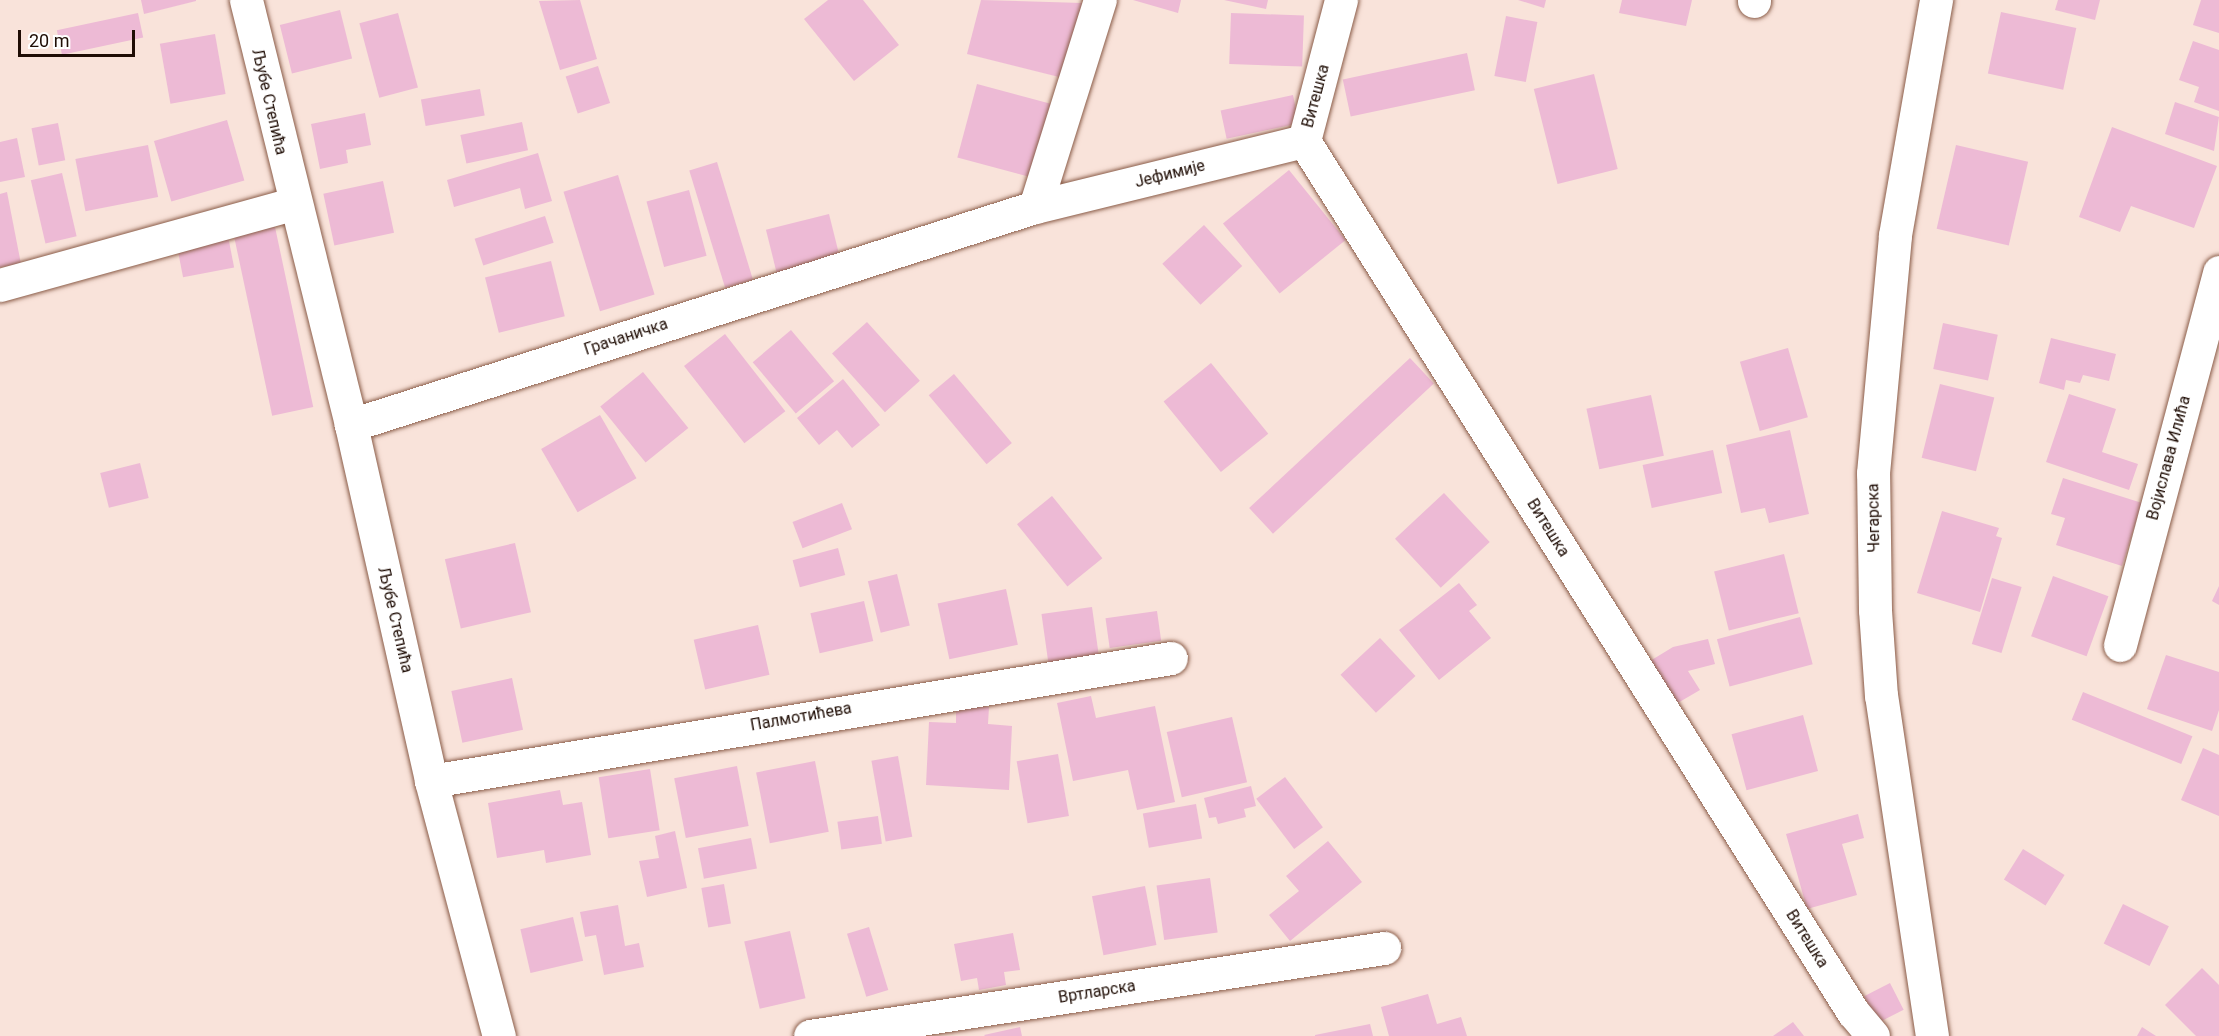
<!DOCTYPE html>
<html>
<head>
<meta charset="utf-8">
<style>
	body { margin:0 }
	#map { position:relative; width:2219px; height:1036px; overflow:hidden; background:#f9e3da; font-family:Roboto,sans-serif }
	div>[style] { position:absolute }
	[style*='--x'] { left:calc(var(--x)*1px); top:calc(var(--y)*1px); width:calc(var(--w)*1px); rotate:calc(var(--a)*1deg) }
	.building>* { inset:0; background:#edbad5; transform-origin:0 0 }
	.roads { filter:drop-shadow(0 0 2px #8a5c48) drop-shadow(0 0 2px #8a5c48) }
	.minor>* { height:33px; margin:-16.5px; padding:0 16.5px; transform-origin:16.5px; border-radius:16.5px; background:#fff }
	span { translate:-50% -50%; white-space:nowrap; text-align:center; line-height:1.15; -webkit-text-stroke:4.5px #fff; paint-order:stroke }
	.street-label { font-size:16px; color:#1f0d05 }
	.scale { position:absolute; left:18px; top:30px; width:117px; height:27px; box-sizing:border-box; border:3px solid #1f0d05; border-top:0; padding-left:8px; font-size:18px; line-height:21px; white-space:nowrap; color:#1f0d05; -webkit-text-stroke:4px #fff; paint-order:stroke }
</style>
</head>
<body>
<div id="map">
	<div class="building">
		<div style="clip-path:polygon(141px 0,196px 0,196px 1px,144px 14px)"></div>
		<div style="clip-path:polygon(580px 0,597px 59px,560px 70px,539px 1px)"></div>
		<div style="clip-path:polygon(828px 0,863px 0,899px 45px,854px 81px,804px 19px)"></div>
		<div style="clip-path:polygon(981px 0,1082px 3px,1063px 78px,967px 54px)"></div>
		<div style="clip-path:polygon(1133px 0,1181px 0,1178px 13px)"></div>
		<div style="clip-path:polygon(1224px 0,1268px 0,1266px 9px)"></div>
		<div style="clip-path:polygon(1518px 0,1546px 0,1544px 8px)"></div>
		<div style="clip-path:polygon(1622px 0,1692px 0,1686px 26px,1619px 13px)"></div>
		<div style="clip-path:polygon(2058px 0,2100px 0,2095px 20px,2055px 10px)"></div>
		<div style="clip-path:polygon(2201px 0,2219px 0,2219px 33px,2193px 25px)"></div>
		<div style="left:340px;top:10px;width:50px;height:62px;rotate:76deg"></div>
		<div style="left:2001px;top:12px;width:77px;height:63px;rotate:12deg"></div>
		<div style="left:138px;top:13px;width:25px;height:83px;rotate:78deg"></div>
		<div style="left:398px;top:13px;width:77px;height:40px;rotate:75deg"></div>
		<div style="left:1231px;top:13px;width:73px;height:51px;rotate:2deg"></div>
		<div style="left:1506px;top:16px;width:32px;height:61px;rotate:11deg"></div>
		<div style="left:215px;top:34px;width:61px;height:56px;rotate:80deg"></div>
		<div style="clip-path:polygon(2193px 41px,2219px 50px,2219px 111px,2194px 102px,2199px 87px,2179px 80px)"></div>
		<div style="left:1467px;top:53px;width:38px;height:127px;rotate:78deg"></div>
		<div style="left:598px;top:66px;width:39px;height:34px;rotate:72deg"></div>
		<div style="left:1594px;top:74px;width:98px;height:62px;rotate:76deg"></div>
		<div style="left:977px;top:84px;width:84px;height:76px;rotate:15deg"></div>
		<div style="left:480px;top:89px;width:27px;height:60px;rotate:80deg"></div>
		<div style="left:1293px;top:95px;width:29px;height:74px;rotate:78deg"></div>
		<div style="clip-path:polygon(2175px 102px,2219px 117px,2214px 151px,2165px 134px)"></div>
		<div style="clip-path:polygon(365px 113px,371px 145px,346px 150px,348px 163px,320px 169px,311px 124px)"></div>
		<div style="left:227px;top:120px;width:63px;height:76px;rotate:74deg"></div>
		<div style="left:522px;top:122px;width:29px;height:63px;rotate:78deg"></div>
		<div style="left:58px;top:123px;width:38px;height:27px;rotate:79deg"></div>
		<div style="clip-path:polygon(2112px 127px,2217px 166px,2194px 228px,2131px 206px,2120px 232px,2079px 217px)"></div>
		<div style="clip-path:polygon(17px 138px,25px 177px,0 182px,0 142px)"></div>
		<div style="left:148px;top:145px;width:53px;height:74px;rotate:79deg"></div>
		<div style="left:1956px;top:145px;width:74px;height:86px;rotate:13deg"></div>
		<div style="clip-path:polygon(538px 153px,552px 201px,525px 209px,520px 188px,454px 207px,447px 180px)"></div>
		<div style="left:717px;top:162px;width:123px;height:29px;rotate:73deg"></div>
		<div style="left:1289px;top:170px;width:90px;height:85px;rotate:51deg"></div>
		<div style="left:62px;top:173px;width:65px;height:32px;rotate:77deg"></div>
		<div style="left:618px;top:175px;width:125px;height:57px;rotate:73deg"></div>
		<div style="left:383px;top:181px;width:53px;height:61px;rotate:78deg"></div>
		<div style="left:689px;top:190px;width:68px;height:44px;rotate:75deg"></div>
		<div style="clip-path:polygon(7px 192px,21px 264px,0 267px,0 194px)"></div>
		<div style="left:829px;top:214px;width:44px;height:65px;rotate:76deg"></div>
		<div style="left:545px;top:216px;width:28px;height:74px;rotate:72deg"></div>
		<div style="left:1204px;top:225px;width:56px;height:57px;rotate:47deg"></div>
		<div style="left:275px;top:227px;width:184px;height:42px;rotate:78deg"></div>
		<div style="left:228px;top:236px;width:32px;height:52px;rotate:79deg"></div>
		<div style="left:551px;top:261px;width:57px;height:68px;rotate:76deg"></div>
		<div style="left:867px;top:322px;width:79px;height:47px;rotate:48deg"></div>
		<div style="left:1943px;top:323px;width:56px;height:47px;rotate:12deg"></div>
		<div style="left:791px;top:330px;width:67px;height:50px;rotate:50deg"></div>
		<div style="left:725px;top:334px;width:98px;height:52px;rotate:52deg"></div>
		<div style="clip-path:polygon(2051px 338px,2116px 354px,2109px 381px,2083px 375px,2080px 383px,2066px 380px,2064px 390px,2039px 383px)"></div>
		<div style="left:1788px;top:348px;width:72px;height:50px;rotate:74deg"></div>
		<div style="left:1410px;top:358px;width:35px;height:220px;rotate:47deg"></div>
		<div style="left:1211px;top:363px;width:91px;height:61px;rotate:51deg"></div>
		<div style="left:643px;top:372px;width:72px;height:55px;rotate:51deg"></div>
		<div style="left:954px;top:374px;width:90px;height:33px;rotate:50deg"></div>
		<div style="clip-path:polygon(843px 379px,880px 425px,852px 448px,837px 430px,819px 445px,797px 418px)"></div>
		<div style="left:1940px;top:384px;width:56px;height:76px;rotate:14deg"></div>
		<div style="clip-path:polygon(2069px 394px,2116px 409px,2102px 452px,2138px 464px,2129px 490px,2046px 462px)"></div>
		<div style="left:1651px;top:395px;width:62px;height:66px;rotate:78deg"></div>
		<div style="left:600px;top:415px;width:73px;height:68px;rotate:60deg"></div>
		<div style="clip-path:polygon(1790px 430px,1809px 514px,1769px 523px,1765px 508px,1741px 513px,1726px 445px)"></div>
		<div style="left:1713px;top:450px;width:44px;height:72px;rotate:78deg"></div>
		<div style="left:140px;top:463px;width:36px;height:41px;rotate:76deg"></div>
		<div style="clip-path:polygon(2063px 478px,2142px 503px,2122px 566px,2056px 545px,2065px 518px,2051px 514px)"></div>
		<div style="left:1444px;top:493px;width:67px;height:67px;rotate:47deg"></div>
		<div style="left:1052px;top:496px;width:80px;height:45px;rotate:51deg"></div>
		<div style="left:842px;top:503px;width:28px;height:53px;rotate:69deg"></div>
		<div style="clip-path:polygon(1942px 511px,1999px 528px,1996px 536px,2002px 538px,1980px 612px,1917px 593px)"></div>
		<div style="left:515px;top:543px;width:71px;height:72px;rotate:77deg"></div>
		<div style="left:838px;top:548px;width:28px;height:47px;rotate:75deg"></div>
		<div style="left:1784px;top:554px;width:61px;height:72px;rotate:76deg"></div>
		<div style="left:897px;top:574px;width:53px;height:30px;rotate:76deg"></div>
		<div style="left:2053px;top:576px;width:59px;height:64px;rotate:20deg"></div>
		<div style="left:1992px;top:578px;width:31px;height:69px;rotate:17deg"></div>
		<div style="clip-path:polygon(1459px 583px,1477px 605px,1469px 611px,1491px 638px,1439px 680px,1399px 630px)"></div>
		<div style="clip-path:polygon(2219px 586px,2219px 605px,2212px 601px)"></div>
		<div style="left:1006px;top:589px;width:57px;height:70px;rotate:78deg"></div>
		<div style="left:864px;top:601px;width:41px;height:55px;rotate:77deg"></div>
		<div style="left:1092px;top:607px;width:49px;height:51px;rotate:82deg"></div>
		<div style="left:1157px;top:611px;width:30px;height:52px;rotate:82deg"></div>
		<div style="left:1800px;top:617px;width:49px;height:86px;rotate:75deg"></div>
		<div style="left:758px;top:625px;width:51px;height:66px;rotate:77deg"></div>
		<div style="left:1380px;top:638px;width:52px;height:54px;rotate:47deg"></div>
		<div style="clip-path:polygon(1708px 639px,1715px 664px,1688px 671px,1700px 690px,1676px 704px,1650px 661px,1673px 647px)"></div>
		<div style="clip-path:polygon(2166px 655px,2219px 672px,2219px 710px,2212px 731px,2147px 709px)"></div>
		<div style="left:512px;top:678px;width:53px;height:62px;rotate:78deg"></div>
		<div style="left:2083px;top:692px;width:118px;height:30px;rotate:22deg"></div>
		<div style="clip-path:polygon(1091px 696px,1096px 718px,1155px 706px,1175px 802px,1137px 810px,1128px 770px,1073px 781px,1057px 703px)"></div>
		<div style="clip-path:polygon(956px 705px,989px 707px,988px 724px,1012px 726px,1009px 790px,926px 785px,929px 722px,956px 723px)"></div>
		<div style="left:1803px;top:715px;width:58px;height:74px;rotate:75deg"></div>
		<div style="left:1232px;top:717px;width:67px;height:67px;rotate:77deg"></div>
		<div style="clip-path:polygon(2203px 748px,2219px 755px,2219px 816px,2181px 800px)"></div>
		<div style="left:1058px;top:754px;width:63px;height:42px;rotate:80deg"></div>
		<div style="left:898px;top:756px;width:82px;height:27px;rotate:80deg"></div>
		<div style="left:815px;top:761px;width:72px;height:60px;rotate:79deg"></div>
		<div style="left:737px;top:766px;width:61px;height:64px;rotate:79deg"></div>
		<div style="left:650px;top:769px;width:62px;height:52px;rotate:81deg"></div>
		<div style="left:1285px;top:777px;width:63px;height:36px;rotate:53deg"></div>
		<div style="clip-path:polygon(1251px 786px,1256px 806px,1244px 809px,1246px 817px,1218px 824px,1216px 817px,1209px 818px,1204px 798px)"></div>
		<div style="clip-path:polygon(560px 790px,563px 805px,582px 802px,591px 855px,546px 863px,544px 850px,497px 858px,488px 803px)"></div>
		<div style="left:1196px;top:804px;width:35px;height:54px;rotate:80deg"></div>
		<div style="clip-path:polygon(1858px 814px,1864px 838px,1842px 844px,1857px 895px,1807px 909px,1786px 834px)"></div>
		<div style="left:878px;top:816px;width:28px;height:41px;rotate:82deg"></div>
		<div style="clip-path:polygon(675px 831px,687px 888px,647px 897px,639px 861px,659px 858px,655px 836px)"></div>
		<div style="left:751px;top:838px;width:31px;height:54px;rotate:79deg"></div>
		<div style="clip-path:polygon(1328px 841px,1362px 882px,1290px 941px,1269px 915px,1299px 891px,1286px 876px)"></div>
		<div style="left:2023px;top:849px;width:49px;height:36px;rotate:32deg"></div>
		<div style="left:1210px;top:878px;width:55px;height:54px;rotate:82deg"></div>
		<div style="left:724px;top:884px;width:40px;height:23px;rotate:80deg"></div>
		<div style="left:1145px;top:886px;width:60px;height:54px;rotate:79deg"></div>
		<div style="left:2123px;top:904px;width:51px;height:44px;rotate:26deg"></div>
		<div style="clip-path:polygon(618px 905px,625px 946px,639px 943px,644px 967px,604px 975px,596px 935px,585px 937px,580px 912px)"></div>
		<div style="left:573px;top:917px;width:45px;height:54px;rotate:77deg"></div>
		<div style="left:869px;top:927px;width:66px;height:23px;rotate:73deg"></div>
		<div style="left:790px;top:931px;width:69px;height:47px;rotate:77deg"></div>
		<div style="clip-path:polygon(1013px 933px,1020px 970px,1004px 972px,1006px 985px,979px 990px,977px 978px,961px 981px,954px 944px)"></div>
		<div style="clip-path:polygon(2202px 968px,2219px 985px,2219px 1036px,2196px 1036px,2165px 1005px)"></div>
		<div style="left:1890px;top:983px;width:30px;height:29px;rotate:63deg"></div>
		<div style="clip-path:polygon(1428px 994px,1437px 1024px,1461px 1017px,1467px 1036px,1389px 1036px,1381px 1007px)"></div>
		<div style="clip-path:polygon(1793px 1022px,1804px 1036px,1773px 1036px)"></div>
		<div style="clip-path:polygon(1370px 1024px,1373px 1036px,1315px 1036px,1315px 1035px)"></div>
		<div style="clip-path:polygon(1020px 1027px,1022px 1036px,985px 1036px,984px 1035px)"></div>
		<div style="clip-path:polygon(2142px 1027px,2156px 1036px,2137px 1036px)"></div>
	</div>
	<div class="roads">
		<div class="minor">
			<div style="--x:246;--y:0;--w:438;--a:76.1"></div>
			<div style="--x:351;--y:425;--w:365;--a:77.3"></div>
			<div style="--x:431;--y:781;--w:264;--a:75.1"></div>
			<div style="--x:1341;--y:0;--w:146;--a:104.7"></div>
			<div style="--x:1304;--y:141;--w:1030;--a:57.78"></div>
			<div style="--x:1853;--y:1012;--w:31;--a:50"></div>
			<div style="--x:1754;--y:1;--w:1;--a:-90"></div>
			<div style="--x:1035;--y:207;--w:217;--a:-72.6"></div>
			<div style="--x:0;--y:285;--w:304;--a:-15.5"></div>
			<div style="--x:351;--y:425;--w:718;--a:-17.68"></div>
			<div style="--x:1035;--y:207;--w:277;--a:-13.8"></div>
			<div style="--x:2120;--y:645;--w:386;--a:-75.1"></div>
			<div style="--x:431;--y:781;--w:750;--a:-9.44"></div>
			<div style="--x:810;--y:1036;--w:581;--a:-8.72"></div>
			<div style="--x:1932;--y:1036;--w:344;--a:-98.5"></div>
			<div style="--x:1881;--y:696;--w:86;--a:-94"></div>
			<div style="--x:1875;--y:610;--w:137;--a:-90.8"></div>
			<div style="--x:1873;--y:473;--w:239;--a:-84.7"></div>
			<div style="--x:1895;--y:235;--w:239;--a:-80.1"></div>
		</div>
	</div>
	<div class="street-label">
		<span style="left:1316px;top:96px;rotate:-75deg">Витешка</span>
		<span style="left:269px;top:102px;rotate:77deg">Љубе Степића</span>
		<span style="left:1170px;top:174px;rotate:-14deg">Јефимије</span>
		<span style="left:626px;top:337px;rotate:-18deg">Грачаничка</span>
		<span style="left:2169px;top:458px;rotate:-75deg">Војислава Илића</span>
		<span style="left:1874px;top:518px;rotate:-91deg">Чегарска</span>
		<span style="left:1548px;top:528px;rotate:58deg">Витешка</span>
		<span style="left:395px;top:620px;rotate:77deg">Љубе Степића</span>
		<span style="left:801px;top:717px;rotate:-10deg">Палмотићева</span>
		<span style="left:1807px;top:939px;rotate:58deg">Витешка</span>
		<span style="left:1097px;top:992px;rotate:-9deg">Вртларска</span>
	</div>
	<div class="scale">20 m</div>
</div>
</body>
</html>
